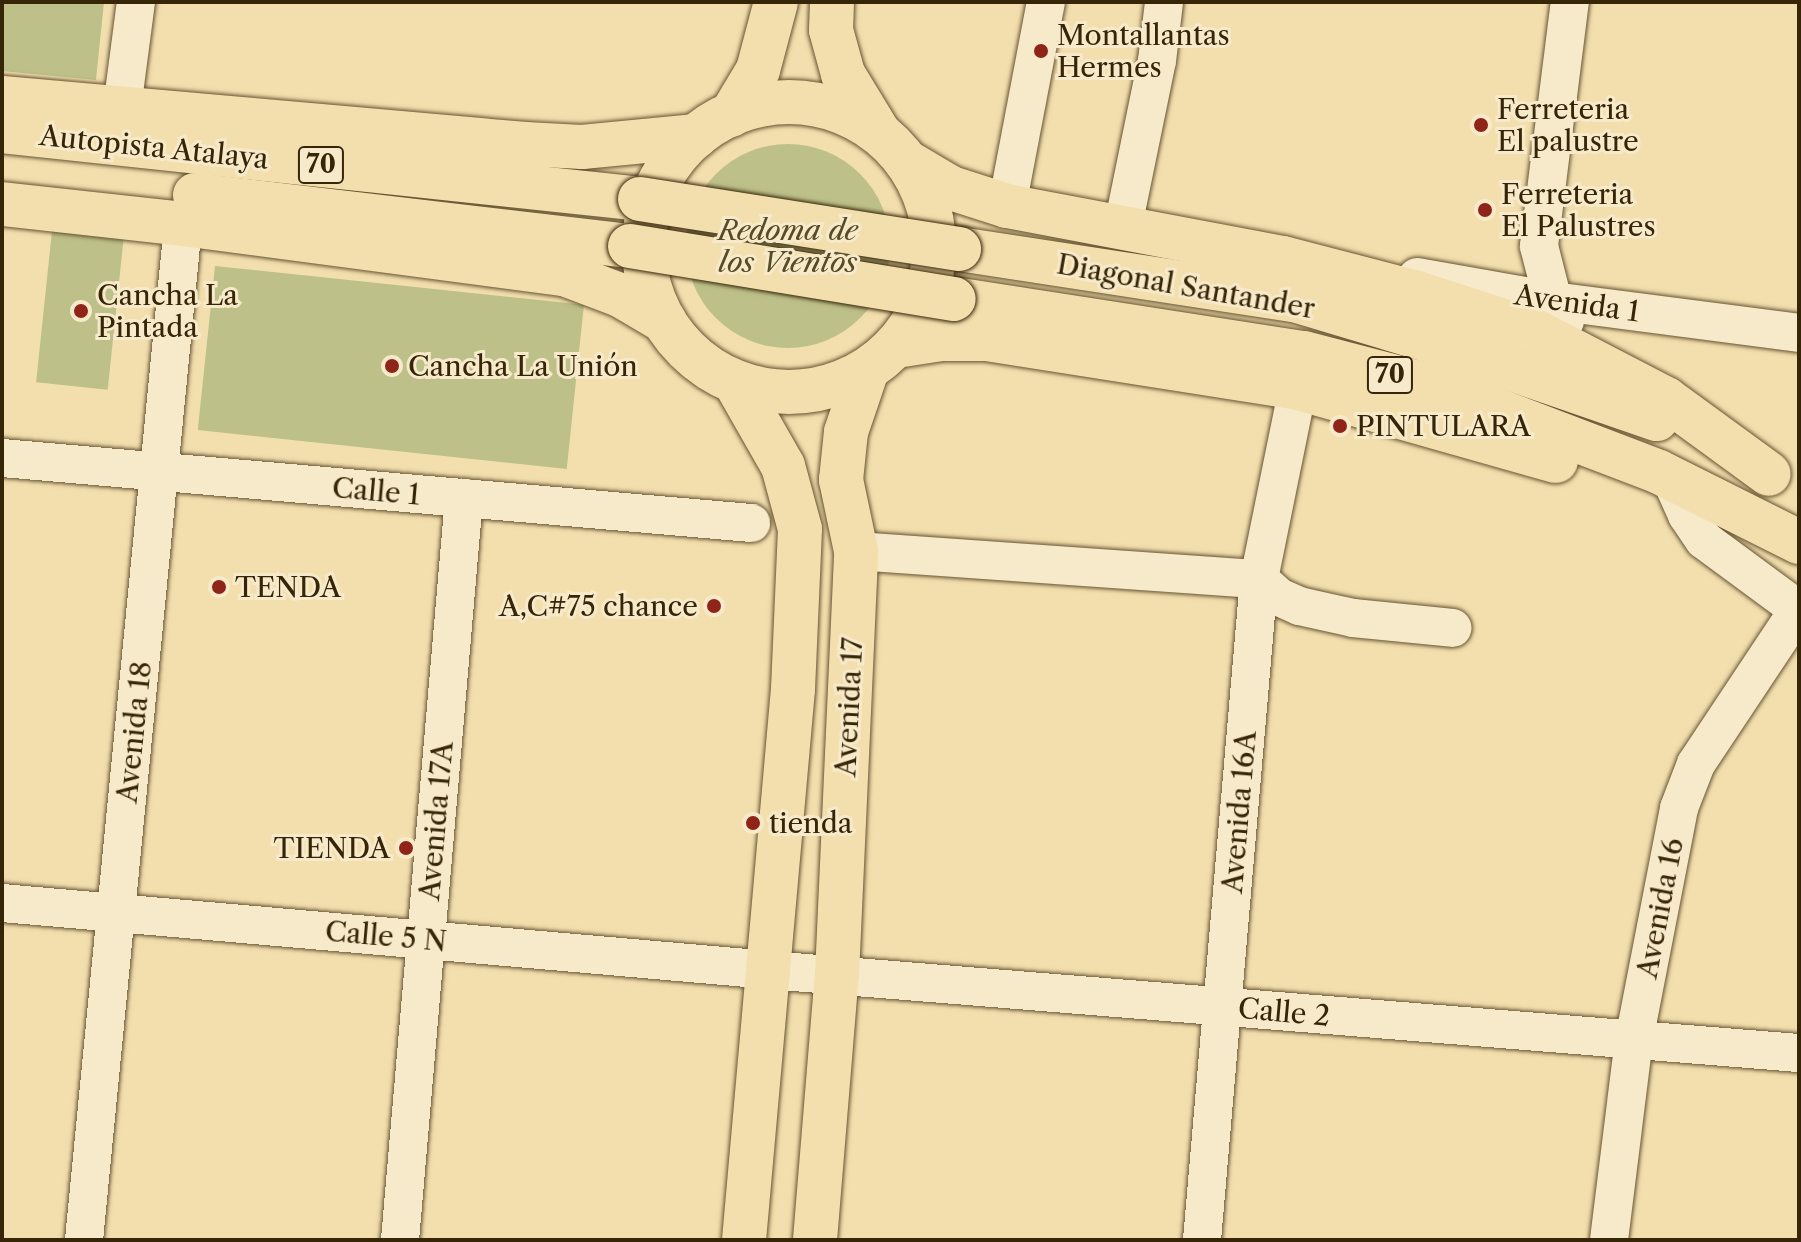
<!DOCTYPE html>
<html>
<head>
<meta charset="utf-8">
<style>
	body { margin:0 }
	#map { position:relative; width:1801px; height:1242px; overflow:hidden; background:#f3dfae; font-family:"Libre Caslon Text",serif }
	div>[style] { position:absolute }
	[style*='--x'] { left:calc(var(--x)*1px); top:calc(var(--y)*1px); width:calc(var(--w)*1px); rotate:calc(var(--a)*1deg) }
	.green>* { inset:0; background:#bdc189; transform-origin:0 0 }
	.round { border-radius:50% }
	.roads { filter:drop-shadow(0 0 2px #665432) drop-shadow(0 0 2px #665432) }
	.minor>* { height:38px; margin:-19px; padding:0 19px; transform-origin:19px; border-radius:19px; background:#f7eaca }
	.major>* { height:44px; margin:-22px; padding:0 22px; transform-origin:22px; border-radius:22px; background:#f3dfae }
	.major>.ring { margin:-22px; padding:0; box-sizing:content-box; background:none; border:44px solid #f3dfae; border-radius:50% }
	.bridges { filter:drop-shadow(0 0 2px #372508) drop-shadow(0 0 2px #372508) }
	.major-bridge>* { height:44px; margin:-22px; padding:0 22px; transform-origin:22px; border-radius:22px; background:#f3dfae }
	.dots>* { width:22px; height:22px; translate:-50% -50%; box-sizing:border-box; border:4px solid #f7eaca; border-radius:50% }
	span { translate:-50% -50%; white-space:nowrap; text-align:center; line-height:1.15; -webkit-text-stroke:6px #f7eaca; paint-order:stroke }
	.shield-label span { padding:2px 6px; background:#f7eaca; border:2px solid; border-radius:6px; -webkit-text-stroke-width:0 }
	.shield-label { font-size:26px; color:#372508; font-weight:700 }
	.poi-label { font-size:28px; color:#372508 }
	.left { translate:0 -50%; text-align:left }
	.right { translate:-100% -50%; text-align:right }
	.street-label { font-size:28px; color:#372508 }
	.park-label { font-size:28px; color:#584c28; font-style:italic }
	.frame { position:absolute; inset:0; border:4px solid #372508; pointer-events:none }
</style>
</head>
<body>
<div id="map">
	<div class="green">
		<div style="clip-path:polygon(2px 2px,104px 2px,96px 80px,2px 71px)"></div>
		<div class="round" style="left:686px;top:144px;width:204px;height:204px"></div>
		<div style="left:52px;top:231px;width:72px;height:152px;rotate:6deg"></div>
		<div style="left:215px;top:266px;width:371px;height:165px;rotate:6deg"></div>
	</div>
	<div class="roads">
		<div class="minor">
			<div style="--x:122;--y:108;--w:107;--a:-82.5"></div>
			<div style="--x:1007;--y:206;--w:208;--a:-79.2"></div>
			<div style="--x:1123;--y:226;--w:168;--a:-78.4"></div>
			<div style="--x:1157;--y:61;--w:59;--a:-83.2"></div>
			<div style="--x:1417;--y:277;--w:138;--a:10"></div>
			<div style="--x:1553;--y:301;--w:248;--a:7.4"></div>
			<div style="--x:1565;--y:321;--w:23;--a:-121"></div>
			<div style="--x:1553;--y:301;--w:57;--a:-104.3"></div>
			<div style="--x:1539;--y:246;--w:246;--a:-82.8"></div>
			<div style="--x:2;--y:458;--w:752;--a:4.96"></div>
			<div style="--x:1670;--y:477;--w:42;--a:65.9"></div>
			<div style="--x:1687;--y:515;--w:30;--a:56"></div>
			<div style="--x:1704;--y:540;--w:118;--a:36.4"></div>
			<div style="--x:856;--y:551;--w:404;--a:4"></div>
			<div style="--x:1259;--y:579;--w:27;--a:42"></div>
			<div style="--x:1279;--y:597;--w:22;--a:24"></div>
			<div style="--x:1299;--y:606;--w:55;--a:12.5"></div>
			<div style="--x:1353;--y:618;--w:100;--a:5.7"></div>
			<div style="--x:2;--y:903;--w:770;--a:4.99"></div>
			<div style="--x:769;--y:970;--w:1033;--a:4.61"></div>
			<div style="--x:84;--y:1240;--w:1021;--a:-84.43"></div>
			<div style="--x:400;--y:1240;--w:745;--a:-85.07"></div>
			<div style="--x:1202;--y:1240;--w:663;--a:-85.07"></div>
			<div style="--x:1259;--y:579;--w:195;--a:-78.5"></div>
			<div style="--x:1609;--y:1240;--w:202;--a:-82.9"></div>
			<div style="--x:1634;--y:1040;--w:236;--a:-79"></div>
			<div style="--x:1679;--y:808;--w:47;--a:-68.9"></div>
			<div style="--x:1696;--y:764;--w:186;--a:-56.4"></div>
		</div>
		<div class="major">
			<div style="--x:832;--y:2;--w:28;--a:92"></div>
			<div style="--x:831;--y:30;--w:46;--a:74.7"></div>
			<div style="--x:843;--y:74;--w:69;--a:58.6"></div>
			<div style="--x:2;--y:98;--w:525;--a:5.03"></div>
			<div style="--x:525;--y:144;--w:57;--a:3"></div>
			<div style="--x:582;--y:147;--w:115;--a:-5.5"></div>
			<div class="ring" style="left:644px;top:102px;width:246px;height:246px"></div>
			<div style="--x:731;--y:115;--w:52;--a:-59"></div>
			<div style="--x:758;--y:70;--w:70;--a:-75.2"></div>
			<div style="--x:2;--y:131;--w:642;--a:6.08"></div>
			<div style="--x:907;--y:162;--w:51;--a:30.6"></div>
			<div style="--x:951;--y:188;--w:59;--a:17.8"></div>
			<div style="--x:1007;--y:206;--w:281;--a:10.7"></div>
			<div style="--x:1283;--y:258;--w:138;--a:14.6"></div>
			<div style="--x:1417;--y:293;--w:124;--a:17.9"></div>
			<div style="--x:1535;--y:331;--w:148;--a:27.4"></div>
			<div style="--x:1666;--y:399;--w:127;--a:36.1"></div>
			<div style="--x:195;--y:195;--w:438;--a:6.7"></div>
			<div style="--x:2;--y:204;--w:182;--a:6.3"></div>
			<div style="--x:183;--y:224;--w:384;--a:7.5"></div>
			<div style="--x:564;--y:274;--w:60;--a:20.6"></div>
			<div style="--x:620;--y:295;--w:51;--a:30.6"></div>
			<div style="--x:959;--y:249;--w:339;--a:8.7"></div>
			<div style="--x:1294;--y:300;--w:139;--a:16.7"></div>
			<div style="--x:1427;--y:340;--w:243;--a:19"></div>
			<div style="--x:954;--y:299;--w:354;--a:8.8"></div>
			<div style="--x:1304;--y:353;--w:143;--a:14.6"></div>
			<div style="--x:1442;--y:389;--w:232;--a:20.9"></div>
			<div style="--x:1659;--y:472;--w:157;--a:26.6"></div>
			<div style="--x:896;--y:346;--w:46;--a:-8.8"></div>
			<div style="--x:941;--y:339;--w:45;--a:0"></div>
			<div style="--x:986;--y:339;--w:316;--a:8.9"></div>
			<div style="--x:1298;--y:388;--w:268;--a:15.8"></div>
			<div style="--x:735;--y:382;--w:97;--a:60.3"></div>
			<div style="--x:783;--y:466;--w:65;--a:74.9"></div>
			<div style="--x:800;--y:529;--w:160;--a:92.5"></div>
			<div style="--x:793;--y:689;--w:553;--a:95.08"></div>
			<div style="--x:815;--y:1240;--w:266;--a:-85.3"></div>
			<div style="--x:837;--y:975;--w:424;--a:-87.4"></div>
			<div style="--x:856;--y:551;--w:73;--a:-101.9"></div>
			<div style="--x:841;--y:480;--w:48;--a:-84.1"></div>
			<div style="--x:846;--y:432;--w:65;--a:-71.3"></div>
		</div>
	</div>
	<div class="bridges">
		<div class="major-bridge">
			<div style="--x:640;--y:199;--w:323;--a:8.9"></div>
			<div style="--x:630;--y:246;--w:328;--a:9.3"></div>
		</div>
	</div>
	<div class="dots">
		<div style="left:1041px;top:51px;background:#8f2418"></div>
		<div style="left:1481px;top:125px;background:#8f2418"></div>
		<div style="left:1485px;top:210px;background:#8f2418"></div>
		<div style="left:81px;top:311px;background:#8f2418"></div>
		<div style="left:392px;top:366px;background:#8f2418"></div>
		<div style="left:1340px;top:426px;background:#8f2418"></div>
		<div style="left:219px;top:587px;background:#8f2418"></div>
		<div style="left:714px;top:606px;background:#8f2418"></div>
		<div style="left:753px;top:823px;background:#8f2418"></div>
		<div style="left:406px;top:848px;background:#8f2418"></div>
	</div>
	<div class="shield-label">
		<span style="left:321px;top:165px">70</span>
		<span style="left:1390px;top:375px">70</span>
	</div>
	<div class="poi-label">
		<span class="left" style="left:1057px;top:51px">Montallantas<br>Hermes</span>
		<span class="left" style="left:1497px;top:125px">Ferreteria<br>El palustre</span>
		<span class="left" style="left:1501px;top:210px">Ferreteria<br>El Palustres</span>
		<span class="left" style="left:97px;top:311px">Cancha La<br>Pintada</span>
		<span class="left" style="left:408px;top:366px">Cancha La Unión</span>
		<span class="left" style="left:1356px;top:426px">PINTULARA</span>
		<span class="left" style="left:235px;top:587px">TENDA</span>
		<span class="right" style="left:698px;top:606px">A,C#75 chance</span>
		<span class="left" style="left:769px;top:823px">tienda</span>
		<span class="right" style="left:390px;top:848px">TIENDA</span>
	</div>
	<div class="street-label">
		<span style="left:154px;top:147px;rotate:6deg">Autopista Atalaya</span>
		<span style="left:1186px;top:286px;rotate:10deg">Diagonal Santander</span>
		<span style="left:1577px;top:303px;rotate:8deg">Avenida 1</span>
		<span style="left:376px;top:491px;rotate:5deg">Calle 1</span>
		<span style="left:849px;top:707px;rotate:-87deg">Avenida 17</span>
		<span style="left:134px;top:732px;rotate:-84deg">Avenida 18</span>
		<span style="left:1239px;top:812px;rotate:-85deg">Avenida 16A</span>
		<span style="left:436px;top:821px;rotate:-85deg">Avenida 17A</span>
		<span style="left:1660px;top:908px;rotate:-79deg">Avenida 16</span>
		<span style="left:386px;top:936px;rotate:5deg">Calle 5 N</span>
		<span style="left:1284px;top:1012px;rotate:5deg">Calle 2</span>
	</div>
	<div class="park-label">
		<span style="left:788px;top:246px">Redoma de<br>los Vientos</span>
	</div>
	<div class="frame"></div>
</div>
</body>
</html>
